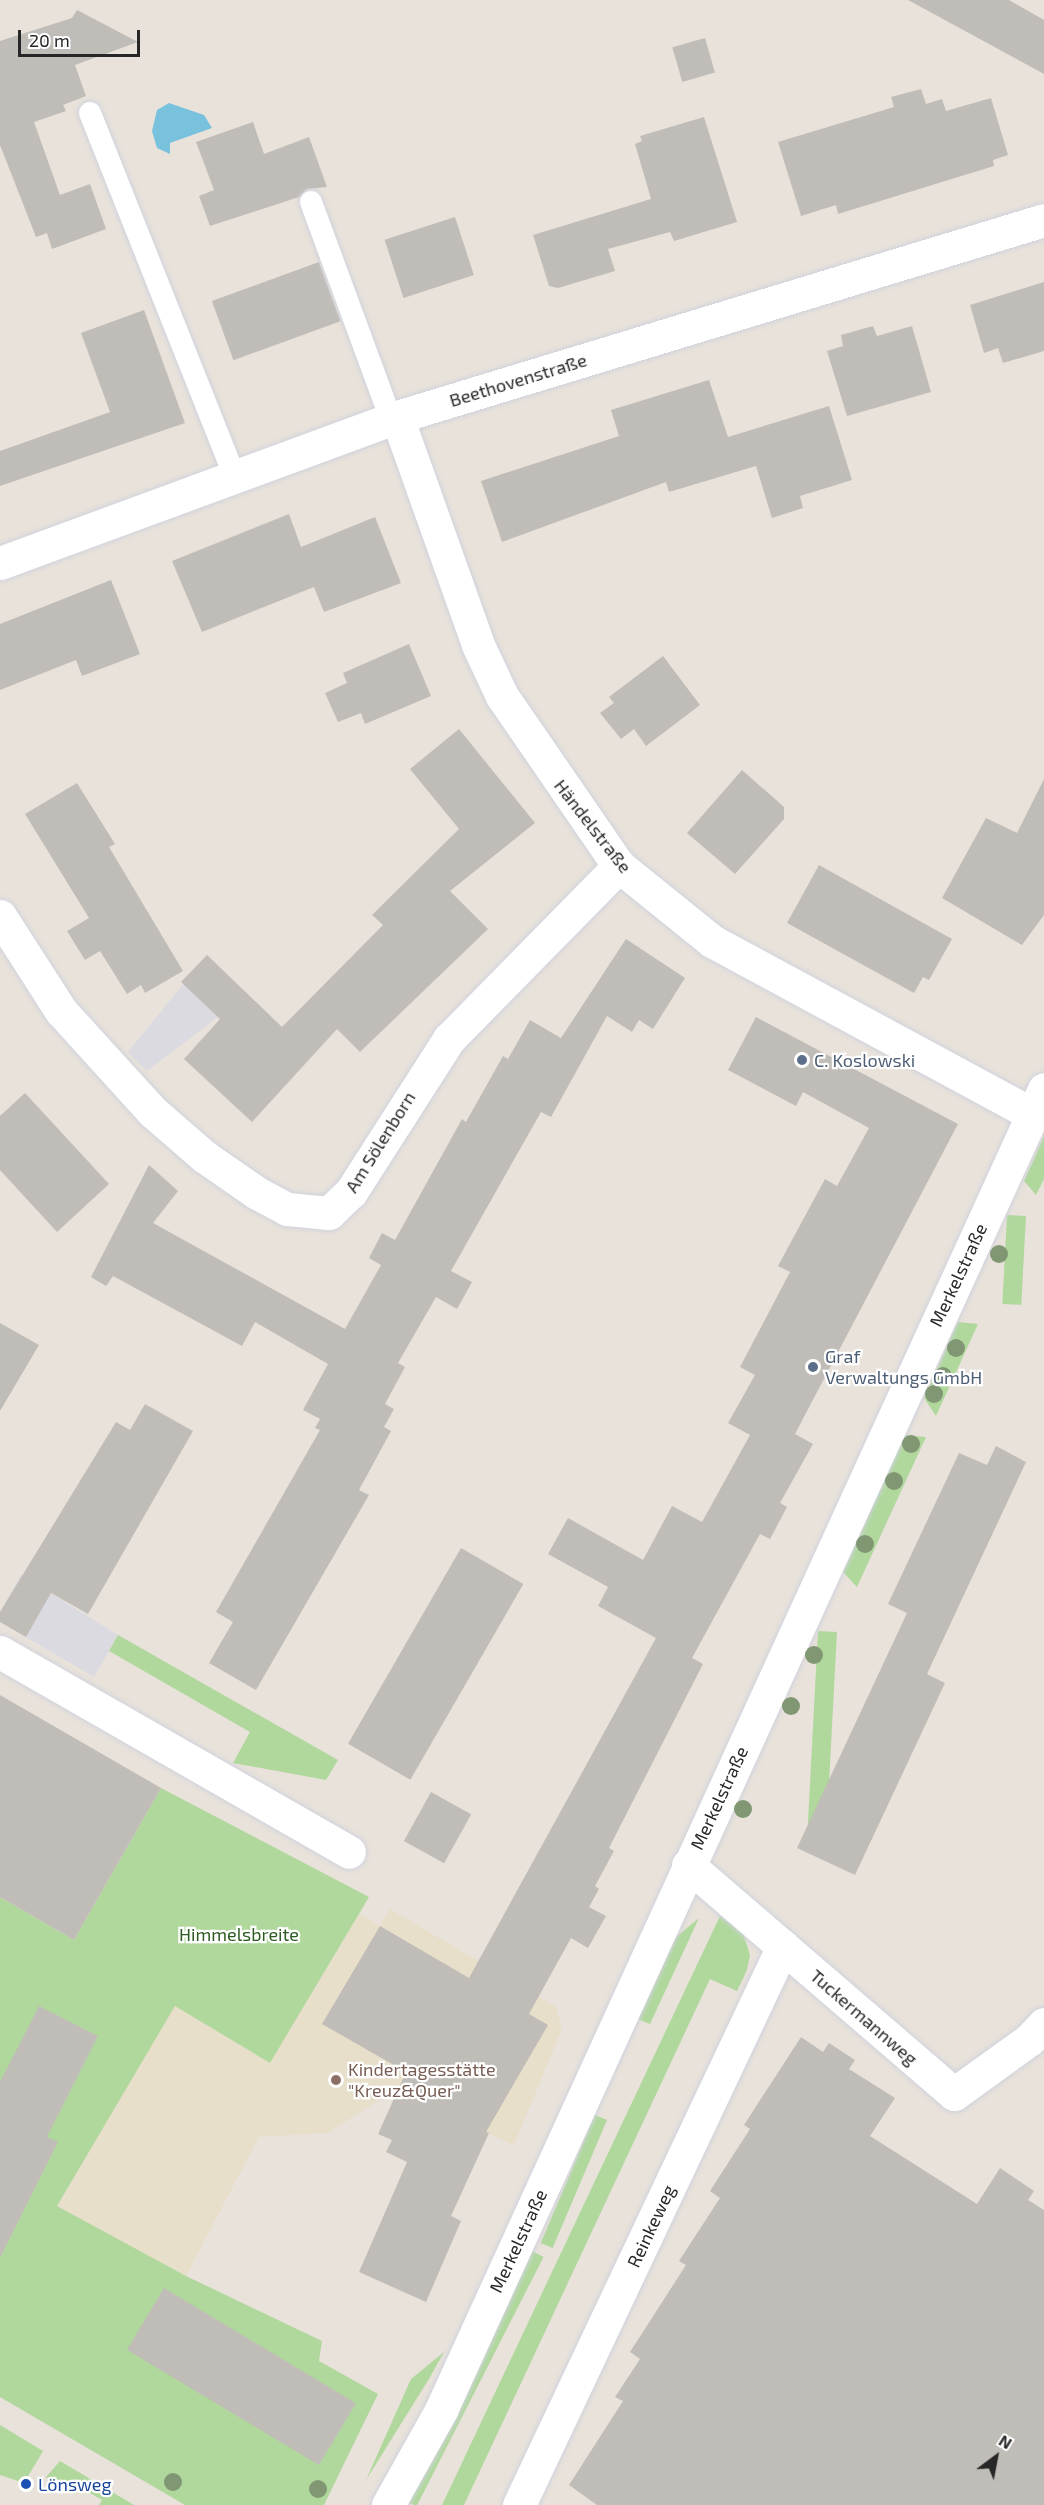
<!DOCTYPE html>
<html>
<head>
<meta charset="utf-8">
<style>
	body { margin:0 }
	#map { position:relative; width:1044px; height:2505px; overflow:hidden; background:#e8e2da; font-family:"Exo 2",sans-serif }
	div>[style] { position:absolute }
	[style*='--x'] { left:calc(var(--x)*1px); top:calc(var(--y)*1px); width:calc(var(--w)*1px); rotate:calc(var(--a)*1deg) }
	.industrial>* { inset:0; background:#dcdae1 }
	.education>* { inset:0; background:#e8dfcb }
	.green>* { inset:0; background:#b0d89c; transform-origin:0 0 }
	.water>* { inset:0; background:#79c2de }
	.building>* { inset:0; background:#c0bcb7; transform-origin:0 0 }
	.roads { filter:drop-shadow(0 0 2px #d0d2de) drop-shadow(0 0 2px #d0d2de) }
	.lane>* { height:22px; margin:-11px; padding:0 11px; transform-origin:11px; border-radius:11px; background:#fff }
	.street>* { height:33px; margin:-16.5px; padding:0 16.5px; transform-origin:16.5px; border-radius:16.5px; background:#fff }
	.trees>* { width:18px; height:18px; margin:-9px; border-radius:50%; background:#819774 }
	.dots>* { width:16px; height:16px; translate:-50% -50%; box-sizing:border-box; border:3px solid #fff; border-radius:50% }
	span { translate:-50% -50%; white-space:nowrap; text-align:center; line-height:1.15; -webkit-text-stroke:4.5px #fff; paint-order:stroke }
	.street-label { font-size:18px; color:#272727 }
	.service-label { font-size:18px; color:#4e5e75 }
	.left { translate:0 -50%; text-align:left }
	.park-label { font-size:18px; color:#2c5a21 }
	.education-label { font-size:18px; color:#785e54 }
	.transit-label { font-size:18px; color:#164399 }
	.north { position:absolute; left:966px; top:2427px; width:60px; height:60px; -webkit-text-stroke:4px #fff; paint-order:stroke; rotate:32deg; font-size:16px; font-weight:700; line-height:24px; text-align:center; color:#272727 }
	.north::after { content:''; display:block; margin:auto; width:21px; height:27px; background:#272727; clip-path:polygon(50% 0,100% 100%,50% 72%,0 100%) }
	.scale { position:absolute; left:18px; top:30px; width:122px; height:27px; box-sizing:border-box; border:3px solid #272727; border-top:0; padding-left:8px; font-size:18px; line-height:21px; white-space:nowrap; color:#272727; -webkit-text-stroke:4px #fff; paint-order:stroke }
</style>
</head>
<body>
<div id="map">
	<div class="industrial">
		<div style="clip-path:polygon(207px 955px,243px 990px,218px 1017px,147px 1071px,128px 1052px)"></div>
		<div style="clip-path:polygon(21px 1575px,118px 1635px,94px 1677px,0 1622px,0 1612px)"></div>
	</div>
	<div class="education">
		<div style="clip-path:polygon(390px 1909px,556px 2007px,562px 2029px,514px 2145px,410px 2097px,382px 2098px,328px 2133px,259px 2137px,186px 2276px,57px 2206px,175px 2005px,270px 2063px,359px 1914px,380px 1926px)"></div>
	</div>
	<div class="green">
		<div style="clip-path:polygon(1044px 1136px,1044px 1179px,1036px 1195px,1024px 1181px)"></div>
		<div style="left:1007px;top:1215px;width:19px;height:89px;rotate:3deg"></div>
		<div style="clip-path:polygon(958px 1322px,978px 1324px,936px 1416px,924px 1398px)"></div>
		<div style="clip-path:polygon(904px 1435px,926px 1437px,857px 1587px,843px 1572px)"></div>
		<div style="left:818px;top:1631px;width:19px;height:210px;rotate:3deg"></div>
		<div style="clip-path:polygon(118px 1635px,338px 1760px,326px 1780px,233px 1763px,250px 1732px,109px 1651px)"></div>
		<div style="clip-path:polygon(161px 1788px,369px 1897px,270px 2063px,175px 2006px,57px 2206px,186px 2276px,322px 2341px,319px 2361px,378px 2394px,324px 2505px,185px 2505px,0 2397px,0 1897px,74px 1940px)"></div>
		<div style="clip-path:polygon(720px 1916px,743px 1933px,750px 1955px,747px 1970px,737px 1991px,710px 1979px,464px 2505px,442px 2505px)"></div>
		<div style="clip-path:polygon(699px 1918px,650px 2024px,638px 2019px,676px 1937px)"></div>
		<div style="left:595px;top:2115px;width:13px;height:139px;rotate:23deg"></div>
		<div style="left:532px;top:2251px;width:13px;height:280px;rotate:27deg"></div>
		<div style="clip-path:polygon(444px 2352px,429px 2379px,366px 2480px,411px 2379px)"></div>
		<div style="clip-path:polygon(0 2425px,43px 2451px,24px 2483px,0 2475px)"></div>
		<div style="clip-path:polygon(60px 2461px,134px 2505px,99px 2505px,102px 2500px,78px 2486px,74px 2492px,46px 2477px)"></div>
	</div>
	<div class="water">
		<div style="clip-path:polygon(169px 103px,204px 115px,212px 128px,170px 143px,170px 154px,157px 148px,152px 131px,157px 110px)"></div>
	</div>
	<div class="building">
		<div style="clip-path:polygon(908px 0,1009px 0,1044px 20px,1044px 74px)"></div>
		<div style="clip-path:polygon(77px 10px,138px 42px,75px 65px,86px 96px,63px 105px,66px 111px,34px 122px,60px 195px,90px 184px,106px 229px,52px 249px,47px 233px,36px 237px,0 145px,0 41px,72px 18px)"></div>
		<div style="left:705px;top:38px;width:36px;height:34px;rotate:74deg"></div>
		<div style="clip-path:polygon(921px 89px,926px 104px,942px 99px,946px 111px,991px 98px,1008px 155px,993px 160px,994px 166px,838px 214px,836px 205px,801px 216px,778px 142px,894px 107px,891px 97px)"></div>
		<div style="clip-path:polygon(704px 117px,737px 222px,674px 241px,670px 232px,608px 249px,615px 271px,558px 288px,549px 286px,533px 235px,651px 199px,635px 144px,642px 141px,640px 136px)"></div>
		<div style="clip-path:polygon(253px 122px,264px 154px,309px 137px,327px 187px,307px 189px,299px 197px,210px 226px,199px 196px,214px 190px,196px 142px)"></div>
		<div style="left:455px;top:217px;width:61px;height:74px;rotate:72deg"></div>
		<div style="left:319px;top:262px;width:63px;height:114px;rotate:70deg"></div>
		<div style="clip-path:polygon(1044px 282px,1044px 351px,1003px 363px,998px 348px,984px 353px,970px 305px)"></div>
		<div style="clip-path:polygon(144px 310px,185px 423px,0 486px,0 451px,110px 412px,81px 333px)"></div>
		<div style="clip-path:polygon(873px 326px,877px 336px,912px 326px,931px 392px,847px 416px,827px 351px,843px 346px,841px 335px)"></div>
		<div style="clip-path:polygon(709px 380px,728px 437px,829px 406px,852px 480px,800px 496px,803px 508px,772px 518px,756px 466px,669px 492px,666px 482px,502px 542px,481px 481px,619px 436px,611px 410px)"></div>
		<div style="clip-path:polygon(289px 514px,301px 547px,375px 517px,401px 583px,324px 612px,314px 587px,202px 632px,172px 561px)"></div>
		<div style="clip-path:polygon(111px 580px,140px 654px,82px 676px,76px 660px,0 690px,0 624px)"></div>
		<div style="clip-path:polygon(409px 644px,431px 696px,365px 724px,361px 713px,338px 722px,325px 693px,347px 683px,343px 673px)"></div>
		<div style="clip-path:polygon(663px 656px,700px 705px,646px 746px,634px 729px,621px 739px,600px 713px,614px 703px,609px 697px)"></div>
		<div style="clip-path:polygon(459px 729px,535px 823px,450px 891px,488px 929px,360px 1052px,337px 1029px,252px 1122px,184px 1059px,220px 1019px,181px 982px,207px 955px,282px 1027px,383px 925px,372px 915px,459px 829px,410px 769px)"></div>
		<div style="clip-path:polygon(742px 770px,784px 807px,784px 819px,735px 874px,687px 833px)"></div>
		<div style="clip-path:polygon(1044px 779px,1044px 915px,1022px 945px,942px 898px,986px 818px,1017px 833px)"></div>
		<div style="clip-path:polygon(77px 783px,115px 844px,109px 847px,183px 971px,145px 993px,141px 985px,127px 994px,100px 951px,85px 960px,67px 931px,89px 918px,25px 814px)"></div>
		<div style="clip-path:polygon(819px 865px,952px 939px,929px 980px,923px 977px,914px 993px,787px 923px)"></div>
		<div style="clip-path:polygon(626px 939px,685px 978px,653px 1029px,639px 1020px,632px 1032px,607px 1016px,551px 1117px,541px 1112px,451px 1271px,472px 1282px,457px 1309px,436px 1297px,398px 1363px,405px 1367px,385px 1404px,394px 1409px,384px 1427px,391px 1431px,359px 1490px,369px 1495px,256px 1690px,209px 1663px,233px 1622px,216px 1612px,320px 1430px,315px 1428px,320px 1419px,303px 1410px,328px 1364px,255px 1322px,242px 1346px,113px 1276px,106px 1286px,91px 1277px,149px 1165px,178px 1191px,153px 1223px,345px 1329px,381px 1265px,369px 1258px,382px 1233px,395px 1240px,462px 1119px,466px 1122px,503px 1056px,508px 1059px,530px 1020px,561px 1038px)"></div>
		<div style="clip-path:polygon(756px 1017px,958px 1124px,795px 1434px,813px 1444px,780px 1503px,787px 1507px,770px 1539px,760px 1534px,692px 1658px,703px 1664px,609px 1848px,614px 1851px,595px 1886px,599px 1889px,589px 1907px,606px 1916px,588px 1948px,571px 1938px,529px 2014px,548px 2025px,486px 2132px,489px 2133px,451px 2216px,461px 2221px,426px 2302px,359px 2272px,407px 2162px,386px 2152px,392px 2140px,378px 2134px,406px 2072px,322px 2024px,380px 1926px,469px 1978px,656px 1638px,598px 1606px,608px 1587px,548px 1554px,568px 1518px,643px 1560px,672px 1506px,702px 1522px,750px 1435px,728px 1423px,755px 1375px,740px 1367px,790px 1272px,778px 1266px,825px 1179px,837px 1186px,869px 1128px,803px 1092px,796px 1106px,728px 1070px)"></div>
		<div style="clip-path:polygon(25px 1093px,109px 1184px,57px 1232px,0 1170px,0 1116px)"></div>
		<div style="clip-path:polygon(0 1323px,39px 1345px,0 1411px)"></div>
		<div style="clip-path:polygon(145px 1404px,193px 1431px,88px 1614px,51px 1593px,26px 1637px,0 1622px,0 1612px,116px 1422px,130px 1430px)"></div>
		<div style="clip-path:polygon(996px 1446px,1026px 1462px,927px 1674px,945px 1683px,855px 1875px,797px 1848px,907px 1613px,888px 1604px,959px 1453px,987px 1465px)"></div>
		<div style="left:461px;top:1548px;width:72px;height:226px;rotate:30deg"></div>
		<div style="clip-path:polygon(0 1695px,161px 1788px,74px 1940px,0 1897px)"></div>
		<div style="left:431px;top:1792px;width:46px;height:56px;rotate:29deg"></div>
		<div style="clip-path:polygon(39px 2006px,98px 2036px,47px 2137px,58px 2142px,0 2258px,0 2082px)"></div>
		<div style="clip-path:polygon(801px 2037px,823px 2052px,829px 2043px,855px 2060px,849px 2069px,895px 2098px,870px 2136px,977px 2204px,1000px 2168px,1034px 2191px,1028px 2200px,1044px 2210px,1044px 2505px,597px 2505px,569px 2485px,623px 2401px,615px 2397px,640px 2359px,630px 2352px,686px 2265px,679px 2261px,720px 2198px,710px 2191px,750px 2129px,744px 2125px)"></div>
		<div style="left:164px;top:2288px;width:224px;height:72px;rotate:31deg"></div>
	</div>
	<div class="roads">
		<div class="lane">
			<div style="--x:90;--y:113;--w:389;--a:68.3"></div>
			<div style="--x:311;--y:202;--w:231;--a:69.8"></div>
		</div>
		<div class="street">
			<div style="--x:397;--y:417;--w:242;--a:70.4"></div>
			<div style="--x:478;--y:645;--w:56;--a:64.8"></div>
			<div style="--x:502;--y:696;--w:206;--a:55.5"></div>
			<div style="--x:619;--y:866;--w:119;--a:38.9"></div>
			<div style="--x:712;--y:941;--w:364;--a:28.4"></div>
			<div style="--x:0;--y:563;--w:423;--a:-20.2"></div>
			<div style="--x:397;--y:417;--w:676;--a:-16.93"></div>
			<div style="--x:0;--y:916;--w:113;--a:57.3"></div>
			<div style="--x:61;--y:1011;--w:137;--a:47.7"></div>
			<div style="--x:153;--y:1112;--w:69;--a:40.9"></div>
			<div style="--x:205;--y:1157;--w:63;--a:34.7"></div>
			<div style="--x:257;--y:1193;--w:34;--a:28"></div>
			<div style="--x:287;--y:1209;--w:42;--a:5.4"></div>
			<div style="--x:329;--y:1213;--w:30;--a:-44"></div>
			<div style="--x:351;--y:1192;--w:182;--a:-57.4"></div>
			<div style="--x:449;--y:1039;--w:243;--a:-45.5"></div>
			<div style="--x:0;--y:1652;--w:402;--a:29.8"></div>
			<div style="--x:688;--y:1865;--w:351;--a:40.7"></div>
			<div style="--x:954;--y:2094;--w:92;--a:-35.8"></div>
			<div style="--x:1029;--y:2040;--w:22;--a:-47"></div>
			<div style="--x:388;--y:2505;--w:109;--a:-60.8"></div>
			<div style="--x:441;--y:2410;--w:1452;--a:-65.46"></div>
			<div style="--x:519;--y:2505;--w:618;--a:-64.72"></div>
		</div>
	</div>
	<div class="trees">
		<div style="left:999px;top:1254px"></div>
		<div style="left:956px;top:1348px"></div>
		<div style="left:943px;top:1376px"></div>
		<div style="left:934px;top:1394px"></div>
		<div style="left:911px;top:1444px"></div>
		<div style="left:894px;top:1481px"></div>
		<div style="left:865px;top:1544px"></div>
		<div style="left:814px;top:1655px"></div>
		<div style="left:791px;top:1706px"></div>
		<div style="left:743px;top:1809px"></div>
		<div style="left:173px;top:2482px"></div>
		<div style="left:318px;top:2489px"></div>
	</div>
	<div class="dots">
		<div style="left:802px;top:1060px;background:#5c6f8a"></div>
		<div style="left:813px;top:1367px;background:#5c6f8a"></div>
		<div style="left:336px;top:2080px;background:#8d6e63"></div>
		<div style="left:26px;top:2484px;background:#1a4fb4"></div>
	</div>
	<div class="street-label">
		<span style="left:518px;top:380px;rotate:-17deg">Beethovenstraße</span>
		<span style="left:593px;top:826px;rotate:52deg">Händelstraße</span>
		<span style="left:380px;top:1142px;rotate:-58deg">Am Sölenborn</span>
		<span style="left:958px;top:1275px;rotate:-65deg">Merkelstraße</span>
		<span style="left:719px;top:1798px;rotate:-65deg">Merkelstraße</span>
		<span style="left:864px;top:2017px;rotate:41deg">Tuckermannweg</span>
		<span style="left:651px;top:2226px;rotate:-65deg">Reinkeweg</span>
		<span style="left:518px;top:2241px;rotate:-65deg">Merkelstraße</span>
	</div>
	<div class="service-label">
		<span class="left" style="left:814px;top:1060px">C. Koslowski</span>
		<span class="left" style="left:825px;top:1367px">Graf<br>Verwaltungs GmbH</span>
	</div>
	<div class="park-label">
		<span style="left:239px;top:1934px">Himmelsbreite</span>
	</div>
	<div class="education-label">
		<span class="left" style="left:348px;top:2080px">Kindertagesstätte<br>"Kreuz&amp;Quer"</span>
	</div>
	<div class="transit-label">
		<span class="left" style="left:38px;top:2484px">Lönsweg</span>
	</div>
	<div class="north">N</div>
	<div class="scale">20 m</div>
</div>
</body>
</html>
